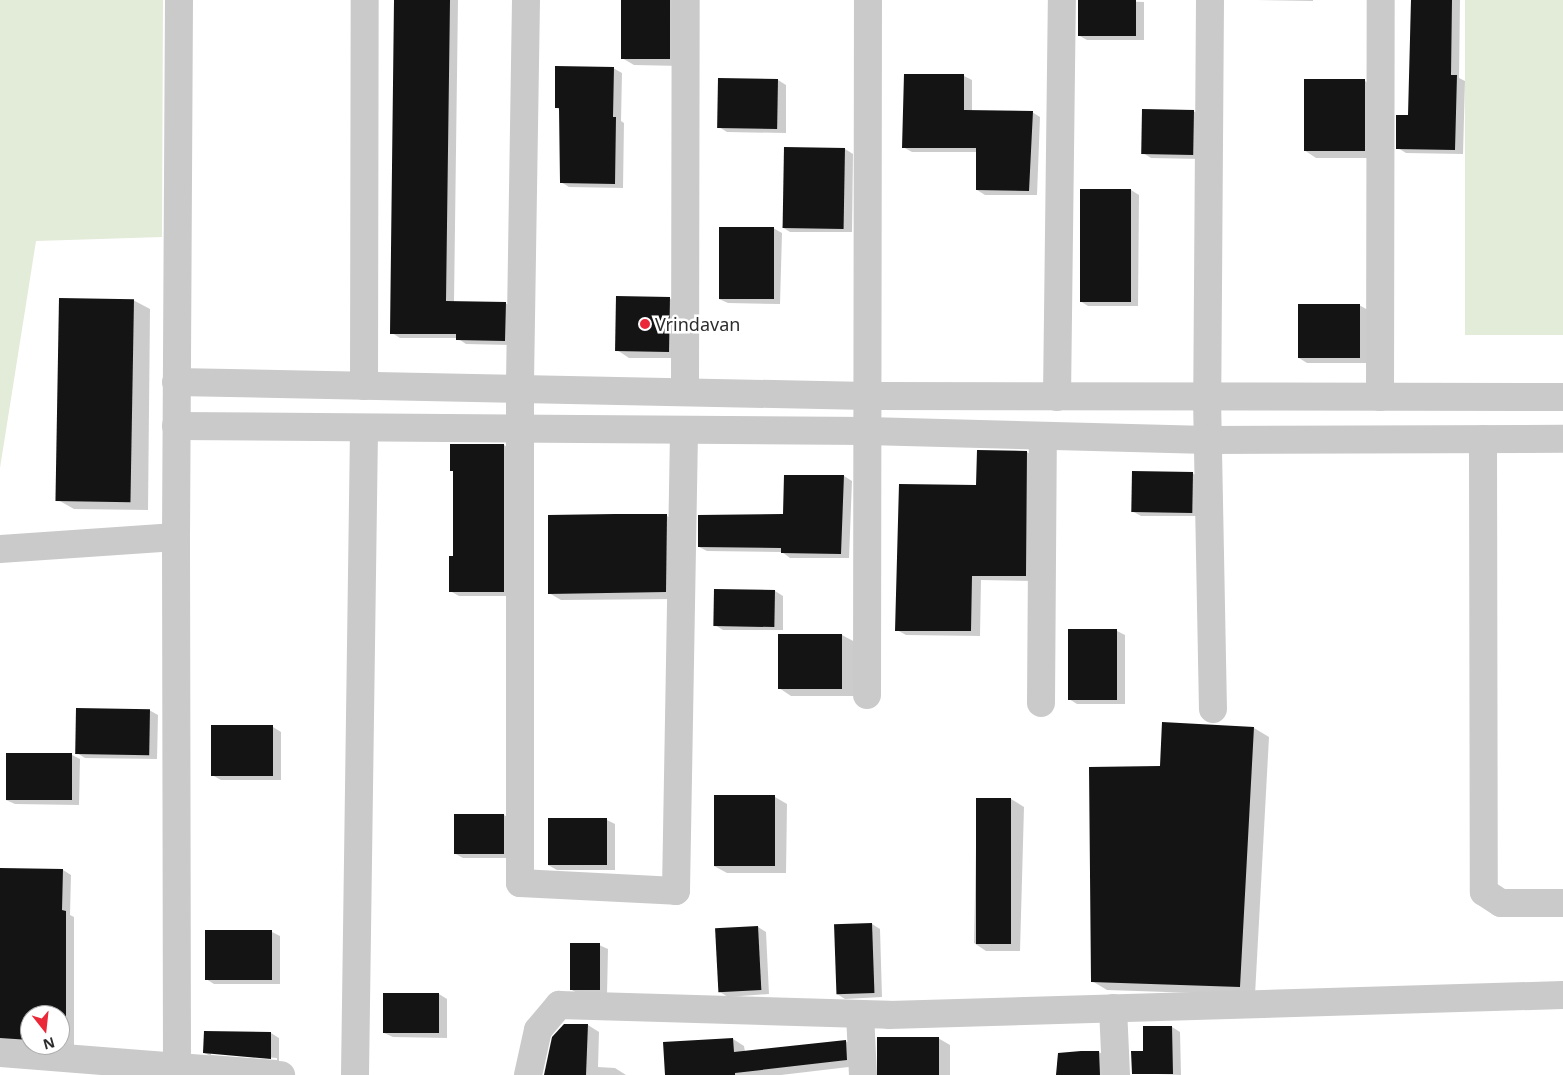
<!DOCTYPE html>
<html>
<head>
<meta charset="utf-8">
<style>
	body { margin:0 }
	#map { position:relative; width:1563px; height:1075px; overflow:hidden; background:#fff; font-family:"Noto Sans",sans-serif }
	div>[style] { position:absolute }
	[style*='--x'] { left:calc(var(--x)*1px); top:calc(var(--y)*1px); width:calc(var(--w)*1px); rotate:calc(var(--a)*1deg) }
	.green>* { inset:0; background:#e3ebd9; transform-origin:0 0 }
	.shadow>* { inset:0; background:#0003 }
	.building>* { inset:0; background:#141414; transform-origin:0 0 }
	.minor>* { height:28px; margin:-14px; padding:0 14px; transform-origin:14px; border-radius:14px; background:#cacaca }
	.dots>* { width:14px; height:14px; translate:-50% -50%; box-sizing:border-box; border:2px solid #fff; border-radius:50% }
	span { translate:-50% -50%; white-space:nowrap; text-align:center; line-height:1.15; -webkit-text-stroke:5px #fff; paint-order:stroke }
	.poi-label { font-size:18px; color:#2d2d2d }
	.left { translate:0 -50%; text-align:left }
	.north { position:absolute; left:20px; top:1005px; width:50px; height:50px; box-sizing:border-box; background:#fff; border:1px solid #ababab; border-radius:50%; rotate:164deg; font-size:14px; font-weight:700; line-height:20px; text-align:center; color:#2d2d2d }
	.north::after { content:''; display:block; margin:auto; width:18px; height:22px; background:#ea2838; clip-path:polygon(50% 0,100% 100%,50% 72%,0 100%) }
</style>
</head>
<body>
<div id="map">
	<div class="green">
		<div style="clip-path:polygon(0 0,163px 0,162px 237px,36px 241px,0 468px)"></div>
		<div style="left:1465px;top:0;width:98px;height:335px"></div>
	</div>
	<div class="shadow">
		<div style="clip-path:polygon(395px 0,458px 0,454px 303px,505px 303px,514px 308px,513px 345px,466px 344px,457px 338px,400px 338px,392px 333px)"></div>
		<div style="clip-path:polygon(622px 0,684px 0,682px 66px,634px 65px,622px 58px)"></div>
		<div style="clip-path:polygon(1078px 0,1144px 2px,1144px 40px,1087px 40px,1078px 35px)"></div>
		<div style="clip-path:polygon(1256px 0,1313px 0,1313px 1px)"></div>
		<div style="clip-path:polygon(1411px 0,1460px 0,1459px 78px,1465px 81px,1463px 154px,1406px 153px,1398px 148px,1410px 116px)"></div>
		<div style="clip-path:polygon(613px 68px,622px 73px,621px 121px,624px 123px,623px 188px,569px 187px,561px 182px,560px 110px,556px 107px)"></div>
		<div style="clip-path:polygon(964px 76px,972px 80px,972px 111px,1032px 112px,1040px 117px,1037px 195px,985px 195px,977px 190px,977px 152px,912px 152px,903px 147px)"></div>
		<div style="clip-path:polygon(778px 80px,786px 85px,786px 133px,727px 132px,719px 127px)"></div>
		<div style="clip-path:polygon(1365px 81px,1377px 88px,1377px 158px,1316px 158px,1304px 150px)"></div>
		<div style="clip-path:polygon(1193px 111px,1202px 116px,1201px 159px,1151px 158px,1143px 153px)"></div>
		<div style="clip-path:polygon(845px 149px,853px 154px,852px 232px,790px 232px,782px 227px)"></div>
		<div style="clip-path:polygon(1131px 190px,1139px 195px,1138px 306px,1088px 306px,1080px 301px)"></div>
		<div style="clip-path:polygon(773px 228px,782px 233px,780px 304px,728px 303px,719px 299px)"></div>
		<div style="clip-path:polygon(669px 298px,682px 305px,682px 358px,629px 358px,617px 350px)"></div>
		<div style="clip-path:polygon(133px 300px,150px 309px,148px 510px,74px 509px,58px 500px)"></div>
		<div style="clip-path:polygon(1359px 305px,1368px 310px,1367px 363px,1307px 363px,1299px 358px)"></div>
		<div style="clip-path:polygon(452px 445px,504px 445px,512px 450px,512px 596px,459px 596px,450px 591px,454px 557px,455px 472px)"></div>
		<div style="clip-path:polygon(1027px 452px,1036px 458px,1035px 581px,981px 580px,980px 636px,906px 635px,897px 630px,977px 486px)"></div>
		<div style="clip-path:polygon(1192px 473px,1201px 478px,1201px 516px,1141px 516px,1132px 511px)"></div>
		<div style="clip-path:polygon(844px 476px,852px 481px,849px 558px,790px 558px,782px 552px,707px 551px,699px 547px,784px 515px)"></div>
		<div style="clip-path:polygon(667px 516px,679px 523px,678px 599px,561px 600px,549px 593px)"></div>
		<div style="clip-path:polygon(775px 591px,783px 596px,783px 630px,723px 630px,715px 625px)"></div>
		<div style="clip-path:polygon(1117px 631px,1125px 635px,1125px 704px,1077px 704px,1069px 699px)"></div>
		<div style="clip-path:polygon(779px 635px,842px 635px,855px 642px,854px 696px,791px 696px,779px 688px)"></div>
		<div style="clip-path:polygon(149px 710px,158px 715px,157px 759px,85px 758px,77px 753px)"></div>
		<div style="clip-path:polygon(273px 727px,281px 732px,281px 780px,221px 780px,212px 775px)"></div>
		<div style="clip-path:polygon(1254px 728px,1269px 737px,1255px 995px,1107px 990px,1092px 981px,1161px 768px)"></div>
		<div style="clip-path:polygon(72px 755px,80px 759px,79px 805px,15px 804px,6px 800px)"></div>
		<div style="clip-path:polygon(775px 797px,787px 804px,786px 873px,727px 873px,714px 866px)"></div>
		<div style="clip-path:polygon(977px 799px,1011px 799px,1024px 807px,1020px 951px,986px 951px,974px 943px)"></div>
		<div style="clip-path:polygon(455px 815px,504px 815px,512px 820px,512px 858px,463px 858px,454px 853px)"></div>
		<div style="clip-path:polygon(607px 820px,615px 824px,615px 870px,557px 870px,548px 865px)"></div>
		<div style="clip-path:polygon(0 869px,63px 870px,71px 875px,70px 915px,74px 917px,74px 1046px,60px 1045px,60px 1015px,30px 1015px,30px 1043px,0 1042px)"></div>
		<div style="clip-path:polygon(872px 924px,880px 929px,882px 997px,845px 999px,837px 994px)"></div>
		<div style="clip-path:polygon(758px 927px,766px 932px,769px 994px,728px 997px,720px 992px)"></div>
		<div style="clip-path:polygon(272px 932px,280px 936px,280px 984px,214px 984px,206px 979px)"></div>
		<div style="clip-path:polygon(599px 945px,608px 949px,607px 995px,579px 994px,570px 989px)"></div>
		<div style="clip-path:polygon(439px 994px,447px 999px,447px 1038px,393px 1037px,384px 1033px)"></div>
		<div style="clip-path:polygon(588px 1025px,599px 1032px,598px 1067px,615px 1068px,626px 1075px,545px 1075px)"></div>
		<div style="clip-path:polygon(1172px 1027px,1180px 1032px,1181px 1075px,1133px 1073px)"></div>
		<div style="clip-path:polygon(evenodd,271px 1033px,279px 1038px,279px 1063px,213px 1057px,204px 1053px,271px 1033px,211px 1053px,277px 1058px,277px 1060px,211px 1055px,211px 1053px)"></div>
		<div style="clip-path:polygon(938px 1038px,950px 1045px,950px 1075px,880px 1075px)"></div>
		<div style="clip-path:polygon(733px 1039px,744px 1046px,745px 1052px,845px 1041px,857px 1047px,857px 1066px,781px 1075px,666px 1075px,665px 1043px)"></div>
		<div style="clip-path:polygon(1099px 1052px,1107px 1057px,1109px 1075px,1058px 1075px)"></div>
	</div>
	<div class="building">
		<div style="clip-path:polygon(394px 0,450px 0,446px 301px,506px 302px,505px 341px,456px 340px,456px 334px,390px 334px)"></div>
		<div style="left:621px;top:0;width:49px;height:59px"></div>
		<div style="left:1078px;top:0;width:58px;height:36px"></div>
		<div style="clip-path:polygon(1411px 0,1452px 0,1451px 75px,1457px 75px,1455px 150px,1396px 149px,1396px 115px,1408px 115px)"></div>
		<div style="clip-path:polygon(555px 66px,614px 67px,613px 117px,616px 117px,615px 184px,560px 183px,559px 108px,555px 108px)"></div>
		<div style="clip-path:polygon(904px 74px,964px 74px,964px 110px,1033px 111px,1029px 191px,976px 190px,976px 148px,902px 148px)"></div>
		<div style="left:718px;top:78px;width:60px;height:50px;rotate:1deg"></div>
		<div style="left:1304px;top:79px;width:61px;height:72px"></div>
		<div style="left:1142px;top:109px;width:52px;height:45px;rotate:1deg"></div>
		<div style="left:784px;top:147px;width:61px;height:81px;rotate:1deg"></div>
		<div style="left:1080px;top:189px;width:51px;height:113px"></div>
		<div style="left:719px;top:227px;width:55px;height:72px"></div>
		<div style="left:616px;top:296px;width:54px;height:55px;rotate:1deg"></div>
		<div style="left:59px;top:298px;width:75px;height:203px;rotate:1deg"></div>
		<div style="left:1298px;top:304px;width:62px;height:54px"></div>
		<div style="clip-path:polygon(450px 444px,504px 444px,504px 592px,449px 592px,449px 556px,453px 556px,453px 471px,450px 471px)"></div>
		<div style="clip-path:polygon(977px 450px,1027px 451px,1026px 576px,972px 576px,971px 631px,895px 631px,899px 484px,976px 485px)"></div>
		<div style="left:1132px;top:471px;width:61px;height:41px;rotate:1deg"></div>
		<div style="clip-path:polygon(784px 475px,844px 475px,841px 554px,781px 553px,781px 548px,698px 547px,698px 515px,783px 514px)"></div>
		<div style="clip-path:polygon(615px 514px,667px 514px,666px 592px,548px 594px,548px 515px)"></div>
		<div style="left:714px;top:589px;width:61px;height:37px;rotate:1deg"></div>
		<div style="left:1068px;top:629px;width:49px;height:71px"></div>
		<div style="left:778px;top:634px;width:64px;height:55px"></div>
		<div style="left:76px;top:708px;width:74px;height:46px;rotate:1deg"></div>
		<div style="clip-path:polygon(1162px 722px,1254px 727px,1240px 987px,1091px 982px,1089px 767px,1160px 766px)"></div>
		<div style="left:211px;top:725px;width:62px;height:51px"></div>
		<div style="left:6px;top:753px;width:66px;height:47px"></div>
		<div style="left:714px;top:795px;width:61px;height:71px"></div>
		<div style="left:976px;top:798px;width:35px;height:146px"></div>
		<div style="left:454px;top:814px;width:50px;height:40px"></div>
		<div style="left:548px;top:818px;width:59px;height:47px"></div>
		<div style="clip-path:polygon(0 868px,63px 869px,62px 910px,66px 911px,66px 1042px,60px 1042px,60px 1015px,30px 1015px,30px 1040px,0 1038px)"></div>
		<div style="left:872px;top:923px;width:70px;height:38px;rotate:88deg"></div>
		<div style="left:758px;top:926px;width:64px;height:43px;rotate:87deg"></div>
		<div style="left:205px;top:930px;width:67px;height:50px"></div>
		<div style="left:570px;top:943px;width:30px;height:47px"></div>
		<div style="left:383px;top:993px;width:56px;height:40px"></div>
		<div style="clip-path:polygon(564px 1024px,588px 1024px,586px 1075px,544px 1075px,552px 1037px)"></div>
		<div style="clip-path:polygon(1143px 1026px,1172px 1026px,1173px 1074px,1132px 1074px,1131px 1051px,1143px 1051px)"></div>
		<div style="clip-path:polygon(204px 1031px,271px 1032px,271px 1059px,203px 1053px)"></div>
		<div style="left:939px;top:1037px;width:38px;height:62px;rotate:90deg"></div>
		<div style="clip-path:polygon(733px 1038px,734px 1052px,846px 1040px,847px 1060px,735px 1073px,735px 1075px,665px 1075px,663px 1042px)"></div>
		<div style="clip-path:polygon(1081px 1051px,1099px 1051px,1100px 1075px,1056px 1075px,1058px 1053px)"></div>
	</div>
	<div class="minor">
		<div style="--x:526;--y:0;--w:389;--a:90.9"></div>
		<div style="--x:520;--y:389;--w:494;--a:90"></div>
		<div style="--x:520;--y:883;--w:156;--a:2.9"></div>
		<div style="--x:676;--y:891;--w:461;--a:-89"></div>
		<div style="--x:1210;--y:0;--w:398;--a:90.4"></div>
		<div style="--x:1207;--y:398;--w:311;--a:88.9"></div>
		<div style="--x:176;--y:382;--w:692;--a:1.16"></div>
		<div style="--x:868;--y:396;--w:695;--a:0.08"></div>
		<div style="--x:364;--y:386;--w:386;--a:-89.9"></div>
		<div style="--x:685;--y:391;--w:391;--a:-89.9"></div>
		<div style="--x:1057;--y:397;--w:397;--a:-89.3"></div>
		<div style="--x:1380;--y:397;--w:397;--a:-89.9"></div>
		<div style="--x:176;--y:426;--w:691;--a:0.41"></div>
		<div style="--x:867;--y:431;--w:341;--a:1.5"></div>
		<div style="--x:1208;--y:440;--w:355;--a:-0.2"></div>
		<div style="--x:1483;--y:439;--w:453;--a:89.9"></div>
		<div style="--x:1484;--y:892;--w:20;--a:33"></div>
		<div style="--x:1501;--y:903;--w:62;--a:0"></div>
		<div style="--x:0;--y:549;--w:176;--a:-3.9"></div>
		<div style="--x:867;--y:695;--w:695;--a:-89.92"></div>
		<div style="--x:1041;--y:703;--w:267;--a:-89.6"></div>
		<div style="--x:1113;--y:1008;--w:67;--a:87.4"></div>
		<div style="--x:860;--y:1014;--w:61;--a:87.2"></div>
		<div style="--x:0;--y:1053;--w:282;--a:4.5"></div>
		<div style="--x:177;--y:1067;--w:530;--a:-90.11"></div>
		<div style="--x:176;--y:537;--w:537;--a:-89.68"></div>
		<div style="--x:355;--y:1075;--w:647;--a:-89.2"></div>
		<div style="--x:528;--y:1075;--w:46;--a:-77.5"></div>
		<div style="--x:538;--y:1030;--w:33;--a:-50"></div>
		<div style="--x:559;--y:1005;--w:330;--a:1.7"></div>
		<div style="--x:889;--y:1015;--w:674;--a:-1.7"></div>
	</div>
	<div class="dots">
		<div style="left:645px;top:324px;background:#ea2838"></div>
	</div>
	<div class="poi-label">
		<span class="left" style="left:655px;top:324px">Vrindavan</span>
	</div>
	<div class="north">N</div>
</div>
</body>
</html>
